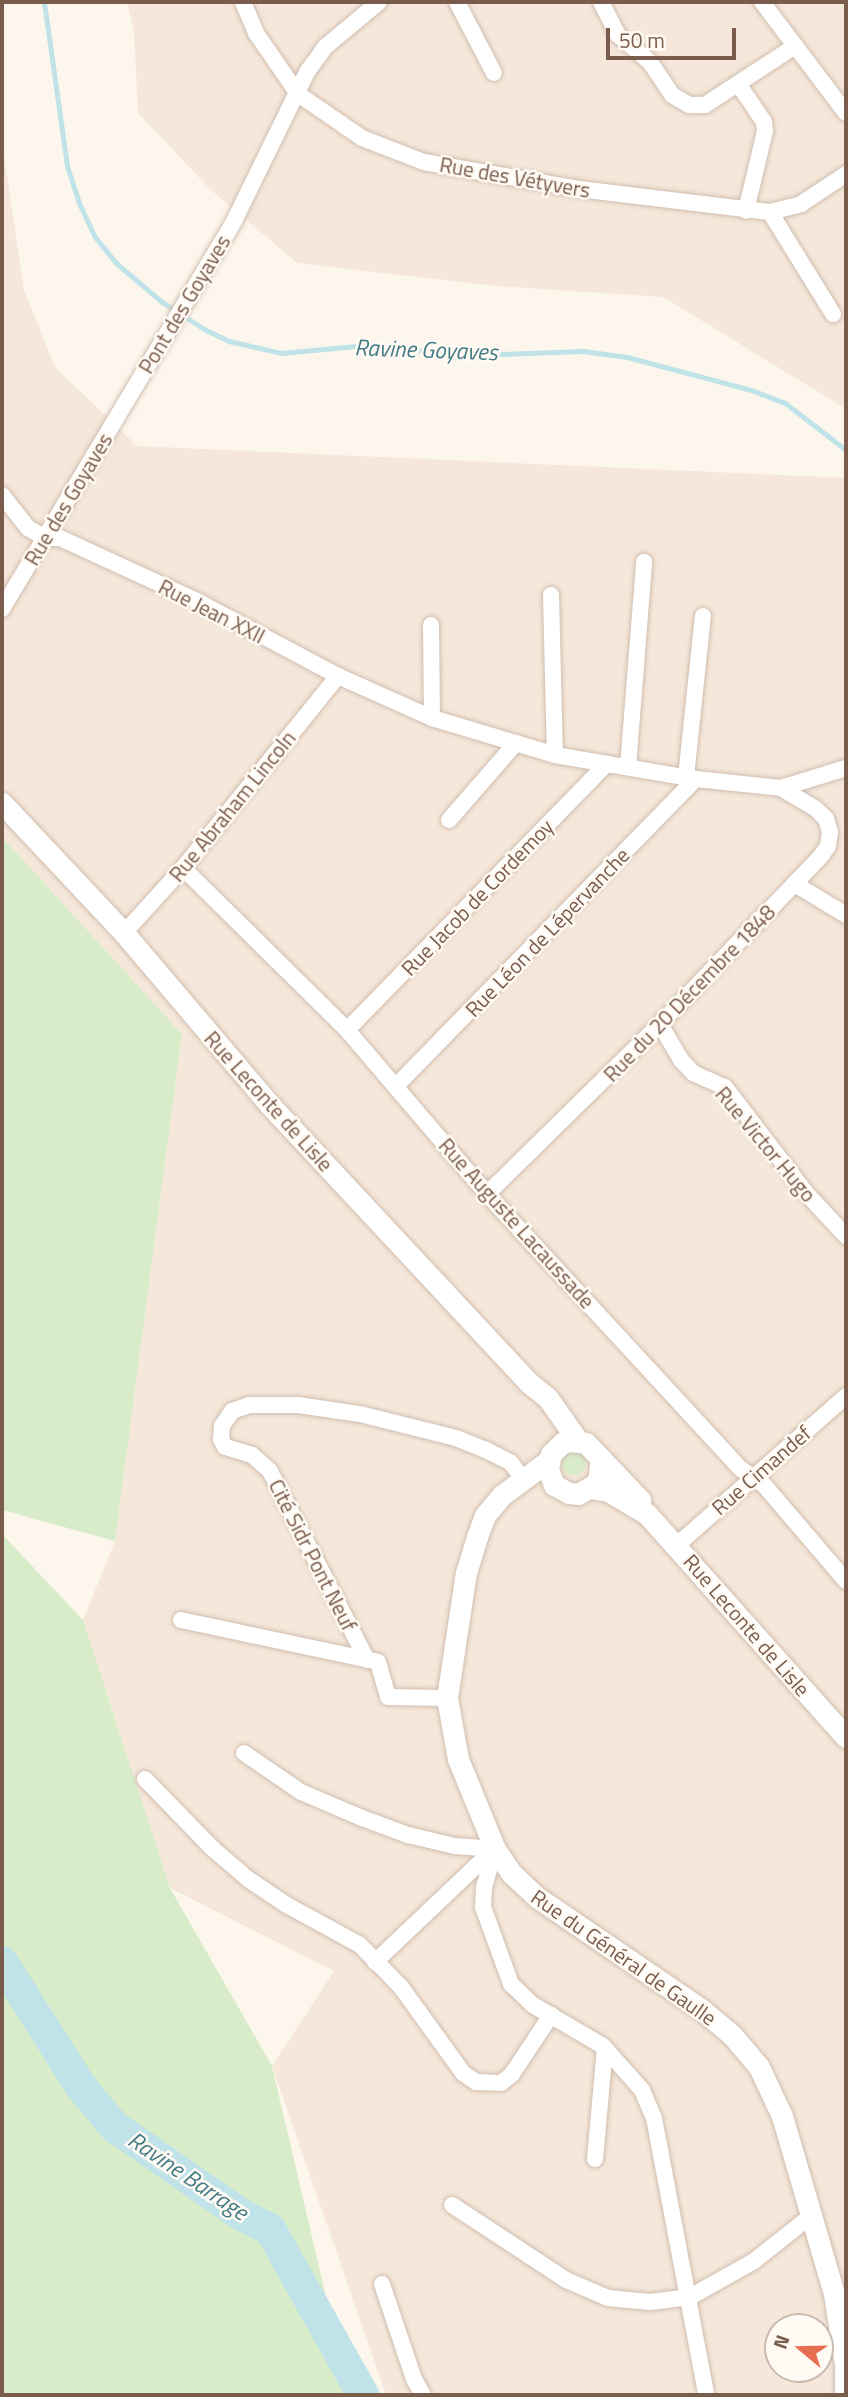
<!DOCTYPE html>
<html>
<head>
<meta charset="utf-8">
<style>
	body { margin:0 }
	#map { position:relative; width:848px; height:2397px; overflow:hidden; background:#fdf6ec; font-family:"Titillium Web",sans-serif }
	div>[style] { position:absolute }
	[style*='--x'] { left:calc(var(--x)*1px); top:calc(var(--y)*1px); width:calc(var(--w)*1px); rotate:calc(var(--a)*1deg) }
	.residential>* { inset:0; background:#f5e8da }
	.green>* { inset:0; background:#d8ecc9 }
	.round { border-radius:50% }
	.stream>* { height:5px; margin:-2.5px; padding:0 2.5px; transform-origin:2.5px; border-radius:2.5px; background:#bfe3e8 }
	.river>* { height:32px; margin:-16px; padding:0 16px; transform-origin:16px; border-radius:16px; background:#bfe3e8 }
	.roads { filter:drop-shadow(0 0 2px #d1beb0) drop-shadow(0 0 2px #d1beb0) }
	.street>* { height:16px; margin:-8px; padding:0 8px; transform-origin:8px; border-radius:8px; background:#fff }
	.secondary>* { height:21px; margin:-10.5px; padding:0 10.5px; transform-origin:10.5px; border-radius:10.5px; background:#fff }
	span { translate:-50% -50%; white-space:nowrap; text-align:center; line-height:1.15; -webkit-text-stroke:5px #fffaf3; paint-order:stroke }
	.street-label { font-size:21px; color:#7a5c4d }
	.water-label { font-size:23px; color:#437c86; font-style:italic }
	.frame { position:absolute; inset:0; border:4px solid #7a5c4d; pointer-events:none }
	.north { position:absolute; left:764px; top:2313px; width:70px; height:70px; box-sizing:border-box; background:#fffaf3; border:2px solid #cabbb1; border-radius:50%; rotate:289deg; font-size:19px; font-weight:700; line-height:28px; text-align:center; color:#7a5c4d }
	.north::after { content:''; display:block; margin:auto; width:24px; height:32px; background:#e76f51; clip-path:polygon(50% 0,100% 100%,50% 72%,0 100%) }
	.scale { position:absolute; left:606px; top:28px; width:130px; height:32px; box-sizing:border-box; border:4px solid #7a5c4d; border-top:0; padding-left:9px; font-size:21px; line-height:24px; white-space:nowrap; color:#7a5c4d; -webkit-text-stroke:5px #fffaf3; paint-order:stroke }
</style>
</head>
<body>
<div id="map">
	<div class="residential">
		<div style="clip-path:polygon(127px 2px,846px 2px,846px 409px,663px 297px,496px 286px,297px 263px,211px 190px,138px 113px,134px 32px)"></div>
		<div style="clip-path:polygon(evenodd,2px 141px,24px 290px,55px 367px,137px 446px,846px 478px,846px 2395px,386px 2395px,272px 2066px,334px 1971px,170px 1888px,83px 1620px,115px 1541px,182px 1034px,2px 837px,2px 141px,778px 2327px,820px 2327px,820px 2369px,778px 2369px,778px 2327px)"></div>
	</div>
	<div class="green">
		<div style="clip-path:polygon(2px 837px,182px 1034px,115px 1541px,2px 1510px)"></div>
		<div class="round" style="left:562px;top:1451px;width:24px;height:24px"></div>
		<div style="clip-path:polygon(2px 1534px,83px 1620px,170px 1888px,272px 2066px,349px 2395px,2px 2395px)"></div>
	</div>
	<div class="stream">
		<div style="--x:44;--y:2;--w:166;--a:82"></div>
		<div style="--x:67;--y:166;--w:39;--a:72"></div>
		<div style="--x:79;--y:203;--w:38;--a:65"></div>
		<div style="--x:95;--y:237;--w:33;--a:51"></div>
		<div style="--x:116;--y:263;--w:60;--a:40.3"></div>
		<div style="--x:162;--y:302;--w:50;--a:32.7"></div>
		<div style="--x:204;--y:329;--w:28;--a:26"></div>
		<div style="--x:229;--y:341;--w:53;--a:13"></div>
		<div style="--x:281;--y:353;--w:86;--a:-5.3"></div>
		<div style="--x:367;--y:345;--w:46;--a:5"></div>
		<div style="--x:413;--y:349;--w:37;--a:11"></div>
		<div style="--x:449;--y:356;--w:134;--a:-2.1"></div>
		<div style="--x:583;--y:351;--w:44;--a:7.8"></div>
		<div style="--x:627;--y:357;--w:128;--a:14.9"></div>
		<div style="--x:751;--y:390;--w:36;--a:21"></div>
		<div style="--x:785;--y:403;--w:77;--a:37.6"></div>
	</div>
	<div class="river">
		<div style="--x:2;--y:1962;--w:149;--a:57.6"></div>
		<div style="--x:82;--y:2088;--w:51;--a:49.8"></div>
		<div style="--x:115;--y:2127;--w:152;--a:34.8"></div>
		<div style="--x:240;--y:2214;--w:34;--a:27"></div>
		<div style="--x:270;--y:2229;--w:190;--a:60.7"></div>
	</div>
	<div class="roads">
		<div class="street">
			<div style="--x:243;--y:2;--w:34;--a:67"></div>
			<div style="--x:256;--y:33;--w:74;--a:55.5"></div>
			<div style="--x:298;--y:94;--w:78;--a:34.5"></div>
			<div style="--x:362;--y:138;--w:66;--a:21.2"></div>
			<div style="--x:424;--y:162;--w:157;--a:9.9"></div>
			<div style="--x:579;--y:189;--w:192;--a:6.9"></div>
			<div style="--x:770;--y:212;--w:32;--a:-14"></div>
			<div style="--x:801;--y:204;--w:54;--a:-33.7"></div>
			<div style="--x:457;--y:2;--w:80;--a:62.5"></div>
			<div style="--x:601;--y:2;--w:37;--a:63"></div>
			<div style="--x:618;--y:35;--w:42;--a:40.2"></div>
			<div style="--x:650;--y:62;--w:40;--a:56"></div>
			<div style="--x:672;--y:95;--w:20;--a:30"></div>
			<div style="--x:689;--y:105;--w:16;--a:0"></div>
			<div style="--x:705;--y:105;--w:108;--a:-33.2"></div>
			<div style="--x:762;--y:2;--w:139;--a:52.9"></div>
			<div style="--x:739;--y:85;--w:45;--a:56"></div>
			<div style="--x:764;--y:122;--w:9;--a:84"></div>
			<div style="--x:765;--y:131;--w:82;--a:103.4"></div>
			<div style="--x:770;--y:212;--w:120;--a:58.3"></div>
			<div style="--x:2;--y:495;--w:42;--a:51.8"></div>
			<div style="--x:28;--y:528;--w:20;--a:30"></div>
			<div style="--x:45;--y:538;--w:15;--a:0"></div>
			<div style="--x:60;--y:538;--w:149;--a:24.7"></div>
			<div style="--x:195;--y:600;--w:162;--a:28"></div>
			<div style="--x:338;--y:676;--w:103;--a:24.1"></div>
			<div style="--x:432;--y:718;--w:128;--a:16.7"></div>
			<div style="--x:555;--y:755;--w:143;--a:9.7"></div>
			<div style="--x:696;--y:779;--w:85;--a:6"></div>
			<div style="--x:781;--y:788;--w:68;--a:-17.1"></div>
			<div style="--x:551;--y:595;--w:160;--a:88.6"></div>
			<div style="--x:2;--y:609;--w:452;--a:-59.1"></div>
			<div style="--x:234;--y:221;--w:166;--a:-63.9"></div>
			<div style="--x:307;--y:72;--w:31;--a:-54"></div>
			<div style="--x:325;--y:47;--w:70;--a:-39.8"></div>
			<div style="--x:431;--y:625;--w:93;--a:89.4"></div>
			<div style="--x:628;--y:767;--w:206;--a:-85.5"></div>
			<div style="--x:686;--y:777;--w:162;--a:-84"></div>
			<div style="--x:449;--y:820;--w:102;--a:-49"></div>
			<div style="--x:183;--y:868;--w:231;--a:44.6"></div>
			<div style="--x:347;--y:1030;--w:216;--a:49.5"></div>
			<div style="--x:487;--y:1194;--w:374;--a:47.3"></div>
			<div style="--x:741;--y:1469;--w:28;--a:35"></div>
			<div style="--x:764;--y:1485;--w:126;--a:49.5"></div>
			<div style="--x:795;--y:884;--w:60;--a:31.3"></div>
			<div style="--x:124;--y:933;--w:88;--a:-47.8"></div>
			<div style="--x:183;--y:868;--w:247;--a:-51.1"></div>
			<div style="--x:660;--y:1024;--w:42;--a:59.7"></div>
			<div style="--x:681;--y:1060;--w:18;--a:47"></div>
			<div style="--x:693;--y:1073;--w:35;--a:24"></div>
			<div style="--x:725;--y:1087;--w:133;--a:52.6"></div>
			<div style="--x:806;--y:1193;--w:59;--a:47.1"></div>
			<div style="--x:347;--y:1030;--w:372;--a:-45.7"></div>
			<div style="--x:397;--y:1085;--w:428;--a:-45.7"></div>
			<div style="--x:487;--y:1194;--w:243;--a:-44.5"></div>
			<div style="--x:660;--y:1024;--w:233;--a:-46.2"></div>
			<div style="--x:821;--y:856;--w:12;--a:-55"></div>
			<div style="--x:828;--y:846;--w:14;--a:-82"></div>
			<div style="--x:830;--y:832;--w:14;--a:-107"></div>
			<div style="--x:826;--y:819;--w:14;--a:-135"></div>
			<div style="--x:816;--y:809;--w:41;--a:-149"></div>
			<div style="--x:677;--y:1545;--w:225;--a:-41.4"></div>
			<div style="--x:181;--y:1620;--w:201;--a:12"></div>
			<div style="--x:378;--y:1662;--w:36;--a:74"></div>
			<div style="--x:388;--y:1697;--w:59;--a:1"></div>
			<div style="--x:367;--y:1660;--w:212;--a:-117.2"></div>
			<div style="--x:270;--y:1471;--w:24;--a:-138"></div>
			<div style="--x:252;--y:1455;--w:28;--a:-163"></div>
			<div style="--x:225;--y:1447;--w:9;--a:-117"></div>
			<div style="--x:221;--y:1439;--w:13;--a:-86"></div>
			<div style="--x:222;--y:1426;--w:18;--a:-56"></div>
			<div style="--x:232;--y:1411;--w:18;--a:-19"></div>
			<div style="--x:249;--y:1405;--w:49;--a:0"></div>
			<div style="--x:298;--y:1405;--w:63;--a:8.3"></div>
			<div style="--x:360;--y:1414;--w:99;--a:14"></div>
			<div style="--x:456;--y:1438;--w:32;--a:22"></div>
			<div style="--x:486;--y:1450;--w:28;--a:27"></div>
			<div style="--x:511;--y:1463;--w:21;--a:53"></div>
			<div style="--x:244;--y:1753;--w:69;--a:34.4"></div>
			<div style="--x:301;--y:1792;--w:66;--a:23.1"></div>
			<div style="--x:362;--y:1818;--w:49;--a:20.3"></div>
			<div style="--x:408;--y:1835;--w:48;--a:13.2"></div>
			<div style="--x:455;--y:1846;--w:40;--a:4.3"></div>
			<div style="--x:145;--y:1779;--w:96;--a:45.8"></div>
			<div style="--x:212;--y:1848;--w:48;--a:40.7"></div>
			<div style="--x:248;--y:1879;--w:45;--a:34"></div>
			<div style="--x:285;--y:1904;--w:85;--a:28.7"></div>
			<div style="--x:360;--y:1945;--w:59;--a:45.7"></div>
			<div style="--x:401;--y:1987;--w:106;--a:54.2"></div>
			<div style="--x:463;--y:2073;--w:16;--a:35"></div>
			<div style="--x:476;--y:2082;--w:25;--a:2"></div>
			<div style="--x:501;--y:2083;--w:14;--a:-39"></div>
			<div style="--x:512;--y:2074;--w:71;--a:-56.5"></div>
			<div style="--x:495;--y:1849;--w:40;--a:106"></div>
			<div style="--x:484;--y:1887;--w:20;--a:93"></div>
			<div style="--x:483;--y:1907;--w:82;--a:70"></div>
			<div style="--x:511;--y:1984;--w:30;--a:44"></div>
			<div style="--x:533;--y:2005;--w:81;--a:30.4"></div>
			<div style="--x:603;--y:2046;--w:59;--a:48.4"></div>
			<div style="--x:642;--y:2090;--w:30;--a:67"></div>
			<div style="--x:654;--y:2118;--w:281;--a:79.3"></div>
			<div style="--x:375;--y:1962;--w:163;--a:-43.5"></div>
			<div style="--x:595;--y:2159;--w:111;--a:-84.9"></div>
			<div style="--x:452;--y:2205;--w:136;--a:33.3"></div>
			<div style="--x:566;--y:2280;--w:46;--a:23.2"></div>
			<div style="--x:608;--y:2298;--w:42;--a:5.4"></div>
			<div style="--x:650;--y:2302;--w:40;--a:-7.1"></div>
			<div style="--x:690;--y:2297;--w:73;--a:-29.4"></div>
			<div style="--x:754;--y:2261;--w:74;--a:-38.4"></div>
			<div style="--x:382;--y:2284;--w:100;--a:71.4"></div>
			<div style="--x:414;--y:2379;--w:18;--a:61"></div>
		</div>
		<div class="secondary">
			<div style="--x:2;--y:803;--w:178;--a:46.8"></div>
			<div style="--x:124;--y:933;--w:223;--a:49.7"></div>
			<div style="--x:268;--y:1103;--w:383;--a:47"></div>
			<div style="--x:529;--y:1383;--w:23;--a:38"></div>
			<div style="--x:547;--y:1397;--w:54;--a:54.8"></div>
			<div style="--x:548;--y:1461;--w:57;--a:143.5"></div>
			<div style="--x:502;--y:1495;--w:26;--a:130"></div>
			<div style="--x:485;--y:1515;--w:23;--a:110"></div>
			<div style="--x:477;--y:1537;--w:37;--a:107"></div>
			<div style="--x:466;--y:1572;--w:127;--a:98.6"></div>
			<div style="--x:447;--y:1698;--w:62;--a:79.8"></div>
			<div style="--x:458;--y:1759;--w:97;--a:67.7"></div>
			<div style="--x:495;--y:1849;--w:30;--a:56"></div>
			<div style="--x:512;--y:1874;--w:35;--a:43"></div>
			<div style="--x:538;--y:1898;--w:197;--a:34.3"></div>
			<div style="--x:701;--y:2009;--w:40;--a:40"></div>
			<div style="--x:732;--y:2035;--w:42;--a:49.8"></div>
			<div style="--x:759;--y:2067;--w:54;--a:64.9"></div>
			<div style="--x:782;--y:2116;--w:185;--a:73.7"></div>
			<div style="--x:834;--y:2294;--w:71;--a:81.1"></div>
			<div style="--x:845;--y:2364;--w:31;--a:90"></div>
			<div style="--x:600;--y:1462;--w:16;--a:94"></div>
			<div style="--x:599;--y:1478;--w:9;--a:126"></div>
			<div style="--x:594;--y:1485;--w:18;--a:151"></div>
			<div style="--x:578;--y:1494;--w:9;--a:-174"></div>
			<div style="--x:569;--y:1493;--w:17;--a:-152"></div>
			<div style="--x:554;--y:1485;--w:17;--a:-111"></div>
			<div style="--x:548;--y:1469;--w:15;--a:-79"></div>
			<div style="--x:551;--y:1454;--w:16;--a:-45"></div>
			<div style="--x:562;--y:1443;--w:8;--a:-14"></div>
			<div style="--x:570;--y:1441;--w:16;--a:7"></div>
			<div style="--x:586;--y:1443;--w:79;--a:46.5"></div>
			<div style="--x:590;--y:1488;--w:18;--a:9"></div>
			<div style="--x:608;--y:1491;--w:45;--a:30.5"></div>
			<div style="--x:647;--y:1514;--w:299;--a:48.3"></div>
		</div>
	</div>
	<div class="street-label">
		<span style="left:515px;top:177px;rotate:10deg">Rue des Vétyvers</span>
		<span style="left:184px;top:304px;rotate:-59deg">Pont des Goyaves</span>
		<span style="left:68px;top:499px;rotate:-59deg">Rue des Goyaves</span>
		<span style="left:212px;top:611px;rotate:27deg">Rue Jean XXII</span>
		<span style="left:232px;top:806px;rotate:-51deg">Rue Abraham Lincoln</span>
		<span style="left:477px;top:897px;rotate:-46deg">Rue Jacob de Cordemoy</span>
		<span style="left:547px;top:932px;rotate:-46deg">Rue Léon de Lépervanche</span>
		<span style="left:689px;top:993px;rotate:-46deg">Rue du 20 Décembre 1848</span>
		<span style="left:269px;top:1101px;rotate:48deg">Rue Leconte de Lisle</span>
		<span style="left:766px;top:1144px;rotate:50deg">Rue Victor Hugo</span>
		<span style="left:517px;top:1223px;rotate:48deg">Rue Auguste Lacaussade</span>
		<span style="left:761px;top:1470px;rotate:-41deg">Rue Cimandef</span>
		<span style="left:313px;top:1555px;rotate:63deg">Cité Sidr Pont Neuf</span>
		<span style="left:747px;top:1625px;rotate:49deg">Rue Leconte de Lisle</span>
		<span style="left:624px;top:1957px;rotate:35deg">Rue du Général de Gaulle</span>
	</div>
	<div class="water-label">
		<span style="left:426px;top:350px;rotate:2deg">Ravine Goyaves</span>
		<span style="left:188px;top:2176px;rotate:34deg">Ravine Barrage</span>
	</div>
	<div class="frame"></div>
	<div class="north">N</div>
	<div class="scale">50 m</div>
</div>
</body>
</html>
